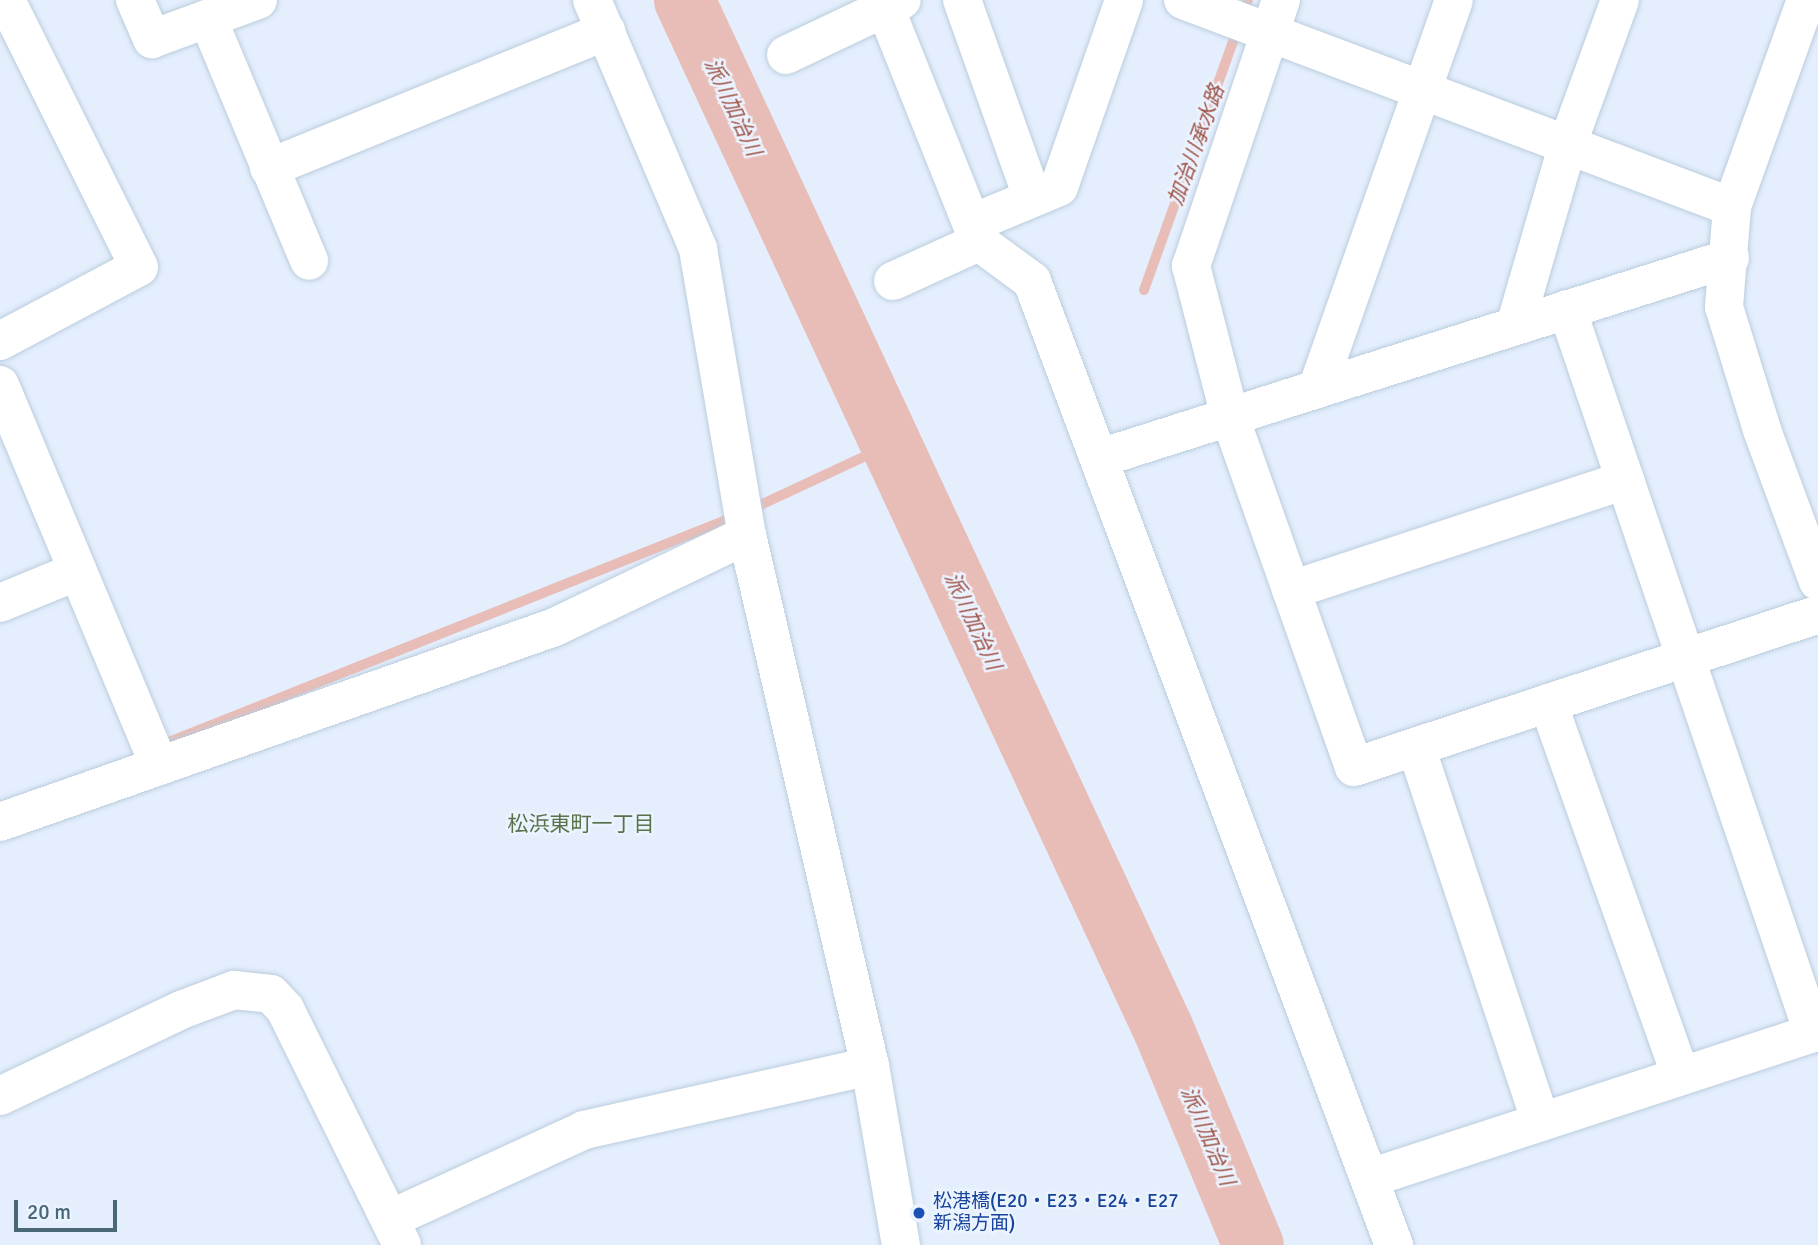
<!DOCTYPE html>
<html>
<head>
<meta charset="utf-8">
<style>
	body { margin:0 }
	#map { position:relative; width:1818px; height:1245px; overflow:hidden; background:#e4eefd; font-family:Signika,"Noto Sans JP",sans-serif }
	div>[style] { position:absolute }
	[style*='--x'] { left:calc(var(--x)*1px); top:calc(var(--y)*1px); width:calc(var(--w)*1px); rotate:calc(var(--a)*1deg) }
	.stream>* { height:10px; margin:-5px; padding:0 5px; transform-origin:5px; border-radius:5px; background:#e8bdb7 }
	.river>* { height:61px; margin:-30.5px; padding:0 30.5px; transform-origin:30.5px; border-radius:30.5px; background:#e8bdb7 }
	.roads { filter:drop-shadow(0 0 2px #bacddd) drop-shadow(0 0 2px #bacddd) }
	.minor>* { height:38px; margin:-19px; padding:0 19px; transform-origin:19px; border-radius:19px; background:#fff }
	.tertiary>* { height:38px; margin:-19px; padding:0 19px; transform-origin:19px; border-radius:19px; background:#fff }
	.dots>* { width:19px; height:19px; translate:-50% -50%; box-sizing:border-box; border:4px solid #ebf3ff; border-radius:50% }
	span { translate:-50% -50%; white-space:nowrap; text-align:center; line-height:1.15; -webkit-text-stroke:5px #ebf3ff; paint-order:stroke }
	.transit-label { font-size:19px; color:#164399 }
	.left { translate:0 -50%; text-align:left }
	.water-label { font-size:21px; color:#a15549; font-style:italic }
	.neighbourhood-label { font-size:21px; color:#58724a }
	.scale { position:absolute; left:14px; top:1200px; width:103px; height:32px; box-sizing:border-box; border:4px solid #486777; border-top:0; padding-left:9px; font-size:21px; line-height:24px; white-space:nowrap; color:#486777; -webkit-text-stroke:5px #ebf3ff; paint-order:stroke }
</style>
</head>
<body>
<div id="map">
	<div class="stream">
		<div style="--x:1144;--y:290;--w:308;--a:-70.3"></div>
		<div style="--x:159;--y:746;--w:627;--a:-21.73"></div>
		<div style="--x:741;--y:514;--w:166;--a:-25"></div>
	</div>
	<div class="river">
		<div style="--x:684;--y:0;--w:1135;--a:65.04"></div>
		<div style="--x:1163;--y:1029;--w:234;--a:67.4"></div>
	</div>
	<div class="roads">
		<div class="minor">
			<div style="--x:135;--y:0;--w:43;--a:66.4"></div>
			<div style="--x:152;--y:39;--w:113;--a:-20.2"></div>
			<div style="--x:882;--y:0;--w:261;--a:68.2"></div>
			<div style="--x:979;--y:242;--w:66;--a:36.3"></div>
			<div style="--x:1032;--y:281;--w:1030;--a:69.42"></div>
			<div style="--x:962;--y:0;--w:209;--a:70.4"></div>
			<div style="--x:1183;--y:0;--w:587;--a:20.66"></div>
			<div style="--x:1281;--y:0;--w:281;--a:108.7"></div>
			<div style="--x:1191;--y:266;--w:156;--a:75.5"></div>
			<div style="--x:1230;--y:417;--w:371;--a:70.5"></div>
			<div style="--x:1354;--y:767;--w:489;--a:-18.2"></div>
			<div style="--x:1806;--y:0;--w:220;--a:109.7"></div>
			<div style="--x:1732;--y:207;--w:100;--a:94.6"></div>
			<div style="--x:1724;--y:307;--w:129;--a:72.8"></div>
			<div style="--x:1762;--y:430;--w:161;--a:69.7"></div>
			<div style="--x:208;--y:19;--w:262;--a:67.3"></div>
			<div style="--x:786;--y:55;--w:128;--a:-25.4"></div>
			<div style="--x:269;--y:168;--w:364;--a:-22.1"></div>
			<div style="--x:973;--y:223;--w:93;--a:-22.7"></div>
			<div style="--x:1059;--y:187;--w:198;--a:-70.8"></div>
			<div style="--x:893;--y:281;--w:94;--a:-24.4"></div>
			<div style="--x:1567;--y:309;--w:765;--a:71.23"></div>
			<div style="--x:1515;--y:326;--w:191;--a:-73.8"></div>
			<div style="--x:1568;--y:143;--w:152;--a:-70"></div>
			<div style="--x:0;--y:341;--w:157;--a:-28"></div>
			<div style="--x:139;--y:267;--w:298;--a:-116.5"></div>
			<div style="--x:0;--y:385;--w:413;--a:67.3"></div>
			<div style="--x:1317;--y:389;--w:412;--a:-70.6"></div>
			<div style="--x:1100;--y:458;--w:661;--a:-17.61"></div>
			<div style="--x:1291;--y:590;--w:352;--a:-18.2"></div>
			<div style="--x:0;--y:603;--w:84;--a:-22.3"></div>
			<div style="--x:1548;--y:703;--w:396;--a:70.4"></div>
			<div style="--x:1416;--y:747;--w:395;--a:71.6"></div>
			<div style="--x:0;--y:1096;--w:200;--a:-25.4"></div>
			<div style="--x:181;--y:1010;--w:57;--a:-20.7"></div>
			<div style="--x:234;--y:990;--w:37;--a:6"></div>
			<div style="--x:271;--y:994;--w:21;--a:47"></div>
			<div style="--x:285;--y:1009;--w:263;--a:63.6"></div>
			<div style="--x:1370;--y:1178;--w:471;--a:-18.1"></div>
			<div style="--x:390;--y:1219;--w:213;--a:-24.6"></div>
			<div style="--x:584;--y:1130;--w:293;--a:-12.6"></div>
		</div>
		<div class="tertiary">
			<div style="--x:592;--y:0;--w:271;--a:66.9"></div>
			<div style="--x:698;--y:249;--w:290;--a:80.3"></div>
			<div style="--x:747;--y:535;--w:545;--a:76.96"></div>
			<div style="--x:870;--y:1066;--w:182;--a:80.2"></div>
			<div style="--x:0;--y:822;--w:588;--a:-19.36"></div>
			<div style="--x:555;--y:627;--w:213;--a:-25.6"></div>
		</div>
	</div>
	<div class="dots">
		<div style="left:919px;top:1213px;background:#1a4fb4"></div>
	</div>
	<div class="transit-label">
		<span class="left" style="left:933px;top:1213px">松港橋(E20・E23・E24・E27<br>新潟方面)</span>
	</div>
	<div class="water-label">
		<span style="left:733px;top:107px;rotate:65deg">派川加治川</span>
		<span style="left:1196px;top:145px;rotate:-70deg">加治川承水路</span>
		<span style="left:973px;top:621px;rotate:65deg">派川加治川</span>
		<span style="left:1208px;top:1136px;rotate:67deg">派川加治川</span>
	</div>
	<div class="neighbourhood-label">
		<span style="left:581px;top:824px">松浜東町一丁目</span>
	</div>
	<div class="scale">20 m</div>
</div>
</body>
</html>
